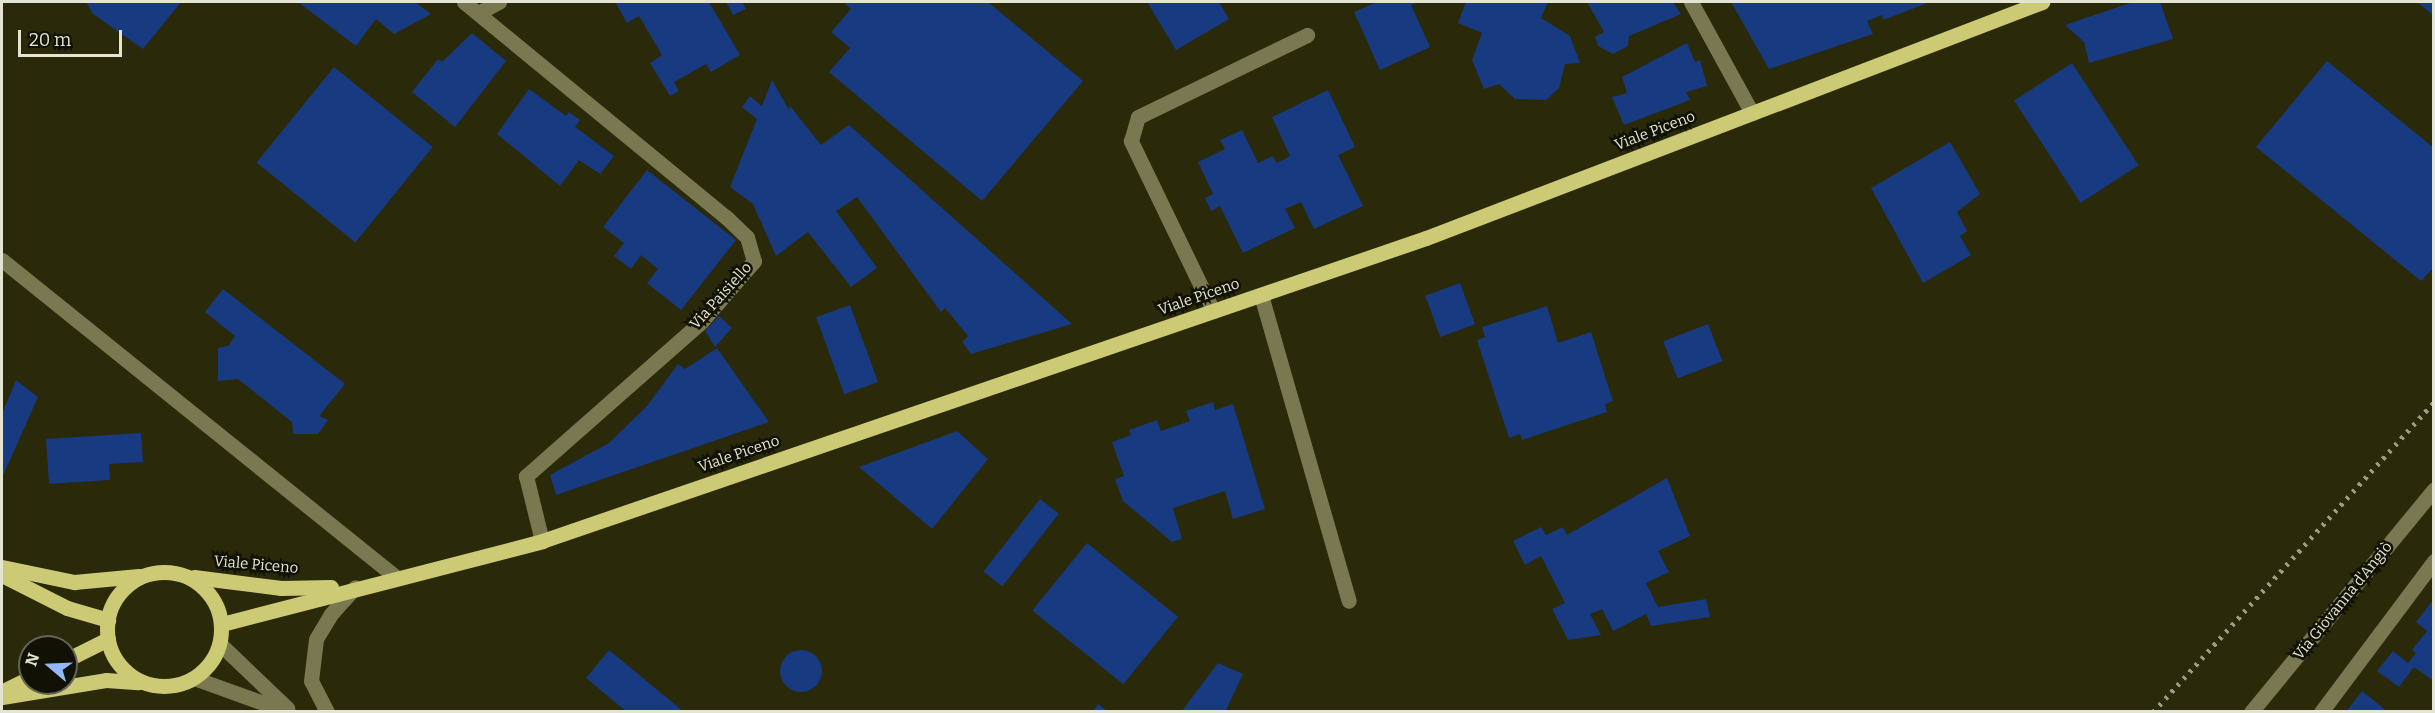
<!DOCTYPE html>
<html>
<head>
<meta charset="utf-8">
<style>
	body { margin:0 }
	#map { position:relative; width:2435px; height:713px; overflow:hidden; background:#2a290a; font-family:Bitter,serif }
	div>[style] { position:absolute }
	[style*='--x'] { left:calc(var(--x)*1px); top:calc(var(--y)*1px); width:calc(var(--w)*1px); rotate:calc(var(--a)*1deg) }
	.building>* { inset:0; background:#173a81; transform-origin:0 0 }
	.round { border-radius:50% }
	.minor>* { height:15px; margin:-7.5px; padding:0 7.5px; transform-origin:7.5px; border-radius:7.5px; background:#797850 }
	.major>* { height:15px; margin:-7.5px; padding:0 7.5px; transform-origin:7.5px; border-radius:7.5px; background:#ccca74 }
	.major>.ring { margin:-7.5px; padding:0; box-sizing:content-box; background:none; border:15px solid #ccca74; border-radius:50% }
	.rail>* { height:4.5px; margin-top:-2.25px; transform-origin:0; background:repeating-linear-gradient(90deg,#9b9a83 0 3px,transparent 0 9px) }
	span { translate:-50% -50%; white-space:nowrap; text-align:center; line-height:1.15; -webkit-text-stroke:5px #111105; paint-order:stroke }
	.street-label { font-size:15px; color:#e4e4d2 }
	.frame { position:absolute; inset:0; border:3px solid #e4e4d2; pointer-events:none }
	.north { position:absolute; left:18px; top:635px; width:60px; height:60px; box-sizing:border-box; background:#111105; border:2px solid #656557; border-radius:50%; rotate:289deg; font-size:16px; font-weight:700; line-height:24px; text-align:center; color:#e4e4d2 }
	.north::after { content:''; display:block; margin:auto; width:21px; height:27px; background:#92b7fd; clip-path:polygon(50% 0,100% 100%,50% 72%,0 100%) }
	.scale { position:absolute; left:18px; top:30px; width:104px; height:27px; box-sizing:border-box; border:3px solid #e4e4d2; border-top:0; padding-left:8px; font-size:18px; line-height:21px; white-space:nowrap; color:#e4e4d2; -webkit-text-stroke:4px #111105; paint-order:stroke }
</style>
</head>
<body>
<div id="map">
	<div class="building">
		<div style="clip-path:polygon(86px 2px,181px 2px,143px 49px,93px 14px)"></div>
		<div style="clip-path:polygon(298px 2px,415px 2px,431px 14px,394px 34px,376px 19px,356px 46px)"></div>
		<div style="clip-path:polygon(615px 2px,709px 2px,740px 55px,711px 72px,706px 64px,674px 82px,679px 91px,670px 96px,650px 63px,662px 55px,639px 16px,627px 23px)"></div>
		<div style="clip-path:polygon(726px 2px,742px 2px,746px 9px,733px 15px)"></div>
		<div style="clip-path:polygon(848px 2px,988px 2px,1083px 81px,982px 201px,829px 72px,850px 48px,831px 32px,851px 9px,845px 4px)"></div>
		<div style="clip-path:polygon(1147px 2px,1219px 2px,1229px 19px,1176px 50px)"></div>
		<div style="clip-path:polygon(1377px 2px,1418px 2px,1411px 5px,1430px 47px,1380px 70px,1354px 12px)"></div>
		<div style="clip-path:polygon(1466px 2px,1548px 2px,1541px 18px,1570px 36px,1580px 63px,1565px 64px,1559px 88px,1546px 100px,1515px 99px,1499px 84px,1484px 89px,1472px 60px,1482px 33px,1458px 23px)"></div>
		<div style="clip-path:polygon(1587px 2px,1673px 2px,1681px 14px,1629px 36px,1628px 46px,1613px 54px,1598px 46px,1595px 37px,1604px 32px)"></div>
		<div style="clip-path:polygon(1731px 2px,1924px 2px,1925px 4px,1883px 20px,1882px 15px,1867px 21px,1873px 34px,1769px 69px)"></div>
		<div style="clip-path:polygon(2133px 2px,2160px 2px,2173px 39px,2089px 63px,2084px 42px,2065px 25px)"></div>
		<div style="clip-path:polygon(2417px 2px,2434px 2px,2434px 16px)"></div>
		<div style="clip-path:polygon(472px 33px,506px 61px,455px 127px,412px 92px,438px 59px,442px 62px)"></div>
		<div style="clip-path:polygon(1687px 43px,1695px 62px,1700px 60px,1707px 86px,1686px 92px,1690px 100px,1624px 125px,1612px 97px,1627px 93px,1622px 77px)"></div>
		<div style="clip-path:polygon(2327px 61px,2434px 148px,2434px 267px,2421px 281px,2256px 147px)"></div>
		<div style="left:2072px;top:63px;width:122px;height:69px;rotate:57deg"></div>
		<div style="left:334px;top:67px;width:127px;height:123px;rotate:39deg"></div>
		<div style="clip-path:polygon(772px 80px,789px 110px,790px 106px,821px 145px,849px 125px,1072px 324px,971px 354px,962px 342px,968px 336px,945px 308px,941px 312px,857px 197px,836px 211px,877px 268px,851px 287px,808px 232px,776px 256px,753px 204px,730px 187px,757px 119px,742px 107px,750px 96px,762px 106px)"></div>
		<div style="clip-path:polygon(529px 89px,566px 116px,569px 112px,580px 120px,575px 127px,614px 156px,600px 174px,579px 160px,560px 186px,497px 134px)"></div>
		<div style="clip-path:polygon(1328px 90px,1355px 147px,1338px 155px,1363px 206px,1314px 229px,1301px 202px,1285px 209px,1295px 228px,1243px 253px,1220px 206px,1211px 211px,1205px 198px,1213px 194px,1198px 162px,1225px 149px,1220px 140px,1242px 130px,1258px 163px,1273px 156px,1277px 163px,1290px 156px,1272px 117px)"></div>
		<div style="clip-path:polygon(1950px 142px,1980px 194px,1957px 212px,1967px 231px,1960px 236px,1971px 255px,1923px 283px,1871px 188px)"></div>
		<div style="clip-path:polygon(647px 170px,736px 240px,681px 310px,647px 283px,658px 269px,641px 255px,631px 269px,614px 256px,624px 243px,603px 227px)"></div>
		<div style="left:1460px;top:283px;width:44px;height:37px;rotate:70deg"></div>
		<div style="clip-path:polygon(223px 289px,345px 384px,319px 416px,328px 420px,318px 434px,293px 434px,292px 422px,238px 379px,218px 381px,218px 348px,228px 346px,235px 336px,205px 312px)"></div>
		<div style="left:850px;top:305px;width:82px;height:36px;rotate:70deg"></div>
		<div style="clip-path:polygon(1547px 306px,1558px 343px,1591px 332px,1613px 401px,1605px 404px,1607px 412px,1522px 440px,1520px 434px,1509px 438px,1477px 340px,1485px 337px,1482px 327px)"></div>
		<div style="clip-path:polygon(719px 316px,732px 328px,715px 347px,705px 331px)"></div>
		<div style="left:1708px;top:324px;width:40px;height:48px;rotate:69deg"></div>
		<div style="clip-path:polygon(717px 348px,769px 422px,556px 495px,550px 475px,609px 443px,647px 406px,678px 364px,685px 369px)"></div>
		<div style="clip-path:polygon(16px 380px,38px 397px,2px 478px,2px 414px)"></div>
		<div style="clip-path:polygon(1213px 402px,1215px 410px,1233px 404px,1265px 509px,1233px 519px,1225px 491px,1173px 508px,1182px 539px,1172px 542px,1123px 501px,1115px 479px,1124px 476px,1112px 442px,1131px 435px,1129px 430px,1157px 420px,1161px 431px,1190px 421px,1186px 411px)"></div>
		<div style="clip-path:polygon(957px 431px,988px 459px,932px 529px,859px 467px)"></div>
		<div style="clip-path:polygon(141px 433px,143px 462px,109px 464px,110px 480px,49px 484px,46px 439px)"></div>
		<div style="clip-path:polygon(1667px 478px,1690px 536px,1658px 551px,1669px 572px,1646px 583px,1658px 607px,1706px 599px,1710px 617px,1651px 626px,1646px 614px,1613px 631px,1602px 609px,1590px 614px,1601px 635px,1568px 640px,1552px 609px,1565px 603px,1541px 556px,1525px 565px,1513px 541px,1541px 527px,1546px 535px,1563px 527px,1567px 535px)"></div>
		<div style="left:1040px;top:499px;width:24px;height:92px;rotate:38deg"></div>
		<div style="left:1087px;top:543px;width:117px;height:87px;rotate:39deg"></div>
		<div style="clip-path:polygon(2434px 599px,2434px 681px,2414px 667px,2399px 687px,2377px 671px,2393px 651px,2408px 663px,2416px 653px,2412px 650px,2427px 631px,2416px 622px)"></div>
		<div style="clip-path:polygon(609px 650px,684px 712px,627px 712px,586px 678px)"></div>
		<div class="round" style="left:780px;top:650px;width:42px;height:42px"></div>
		<div style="clip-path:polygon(1218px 663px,1243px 674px,1225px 712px,1181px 712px)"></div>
		<div style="clip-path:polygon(2362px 691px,2388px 712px,2346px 712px)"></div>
		<div style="clip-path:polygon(1098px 704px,1109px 712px,1093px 712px)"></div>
	</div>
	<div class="minor">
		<div style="--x:464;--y:2;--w:339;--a:39.4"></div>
		<div style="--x:726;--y:217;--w:29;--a:44"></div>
		<div style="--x:747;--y:237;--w:25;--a:74"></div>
		<div style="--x:754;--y:261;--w:79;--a:130.9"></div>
		<div style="--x:702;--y:321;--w:235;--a:138.6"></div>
		<div style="--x:526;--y:476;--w:67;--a:76.2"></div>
		<div style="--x:1691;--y:2;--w:127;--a:61.2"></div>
		<div style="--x:478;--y:13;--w:24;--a:-28"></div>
		<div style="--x:2;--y:260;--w:507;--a:38.84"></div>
		<div style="--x:1261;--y:295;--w:318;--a:74"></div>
		<div style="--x:1213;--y:311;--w:189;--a:-115.8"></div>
		<div style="--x:1131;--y:141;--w:25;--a:-74"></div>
		<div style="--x:1138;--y:117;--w:188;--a:-25.9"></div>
		<div style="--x:220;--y:644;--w:93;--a:43.7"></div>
		<div style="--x:194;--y:678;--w:100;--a:19.9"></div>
		<div style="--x:327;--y:712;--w:35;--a:-117"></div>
		<div style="--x:311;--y:681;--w:42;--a:-83.2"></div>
		<div style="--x:316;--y:639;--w:29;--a:-59"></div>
		<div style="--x:331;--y:614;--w:36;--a:-48"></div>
		<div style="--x:2251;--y:712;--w:288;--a:-50.6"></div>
		<div style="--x:2321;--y:712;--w:189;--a:-53.2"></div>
	</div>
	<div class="major">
		<div style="--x:2;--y:567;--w:74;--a:11.8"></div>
		<div style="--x:74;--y:582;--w:65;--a:-5.3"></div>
		<div class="ring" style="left:107px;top:572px;width:99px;height:99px"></div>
		<div style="--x:2;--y:575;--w:73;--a:26.9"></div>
		<div style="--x:67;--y:608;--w:43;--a:16.3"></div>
		<div style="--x:194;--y:577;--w:88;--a:7.2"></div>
		<div style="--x:281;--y:588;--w:50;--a:-1.1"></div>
		<div style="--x:222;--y:624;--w:331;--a:-14.5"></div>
		<div style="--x:542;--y:541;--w:934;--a:-18.92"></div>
		<div style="--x:1426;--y:238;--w:660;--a:-20.96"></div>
		<div style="--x:66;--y:660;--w:47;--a:-26.6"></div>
		<div style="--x:3;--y:691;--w:30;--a:-26"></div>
		<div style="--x:2;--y:697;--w:105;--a:-9.3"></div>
		<div style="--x:106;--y:680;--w:32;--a:4"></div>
	</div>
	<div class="rail">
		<div style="--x:2153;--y:712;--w:418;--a:-47.8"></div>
	</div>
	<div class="street-label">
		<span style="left:1655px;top:131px;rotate:-21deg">Viale Piceno</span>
		<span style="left:721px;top:296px;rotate:-48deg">Via Paisiello</span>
		<span style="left:1199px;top:297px;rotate:-19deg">Viale Piceno</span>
		<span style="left:739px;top:454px;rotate:-19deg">Viale Piceno</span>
		<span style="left:256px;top:565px;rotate:5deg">Viale Piceno</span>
		<span style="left:2343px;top:601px;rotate:-51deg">Via Giovanna d'Angiò</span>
	</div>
	<div class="frame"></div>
	<div class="north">N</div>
	<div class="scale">20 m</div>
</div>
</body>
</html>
